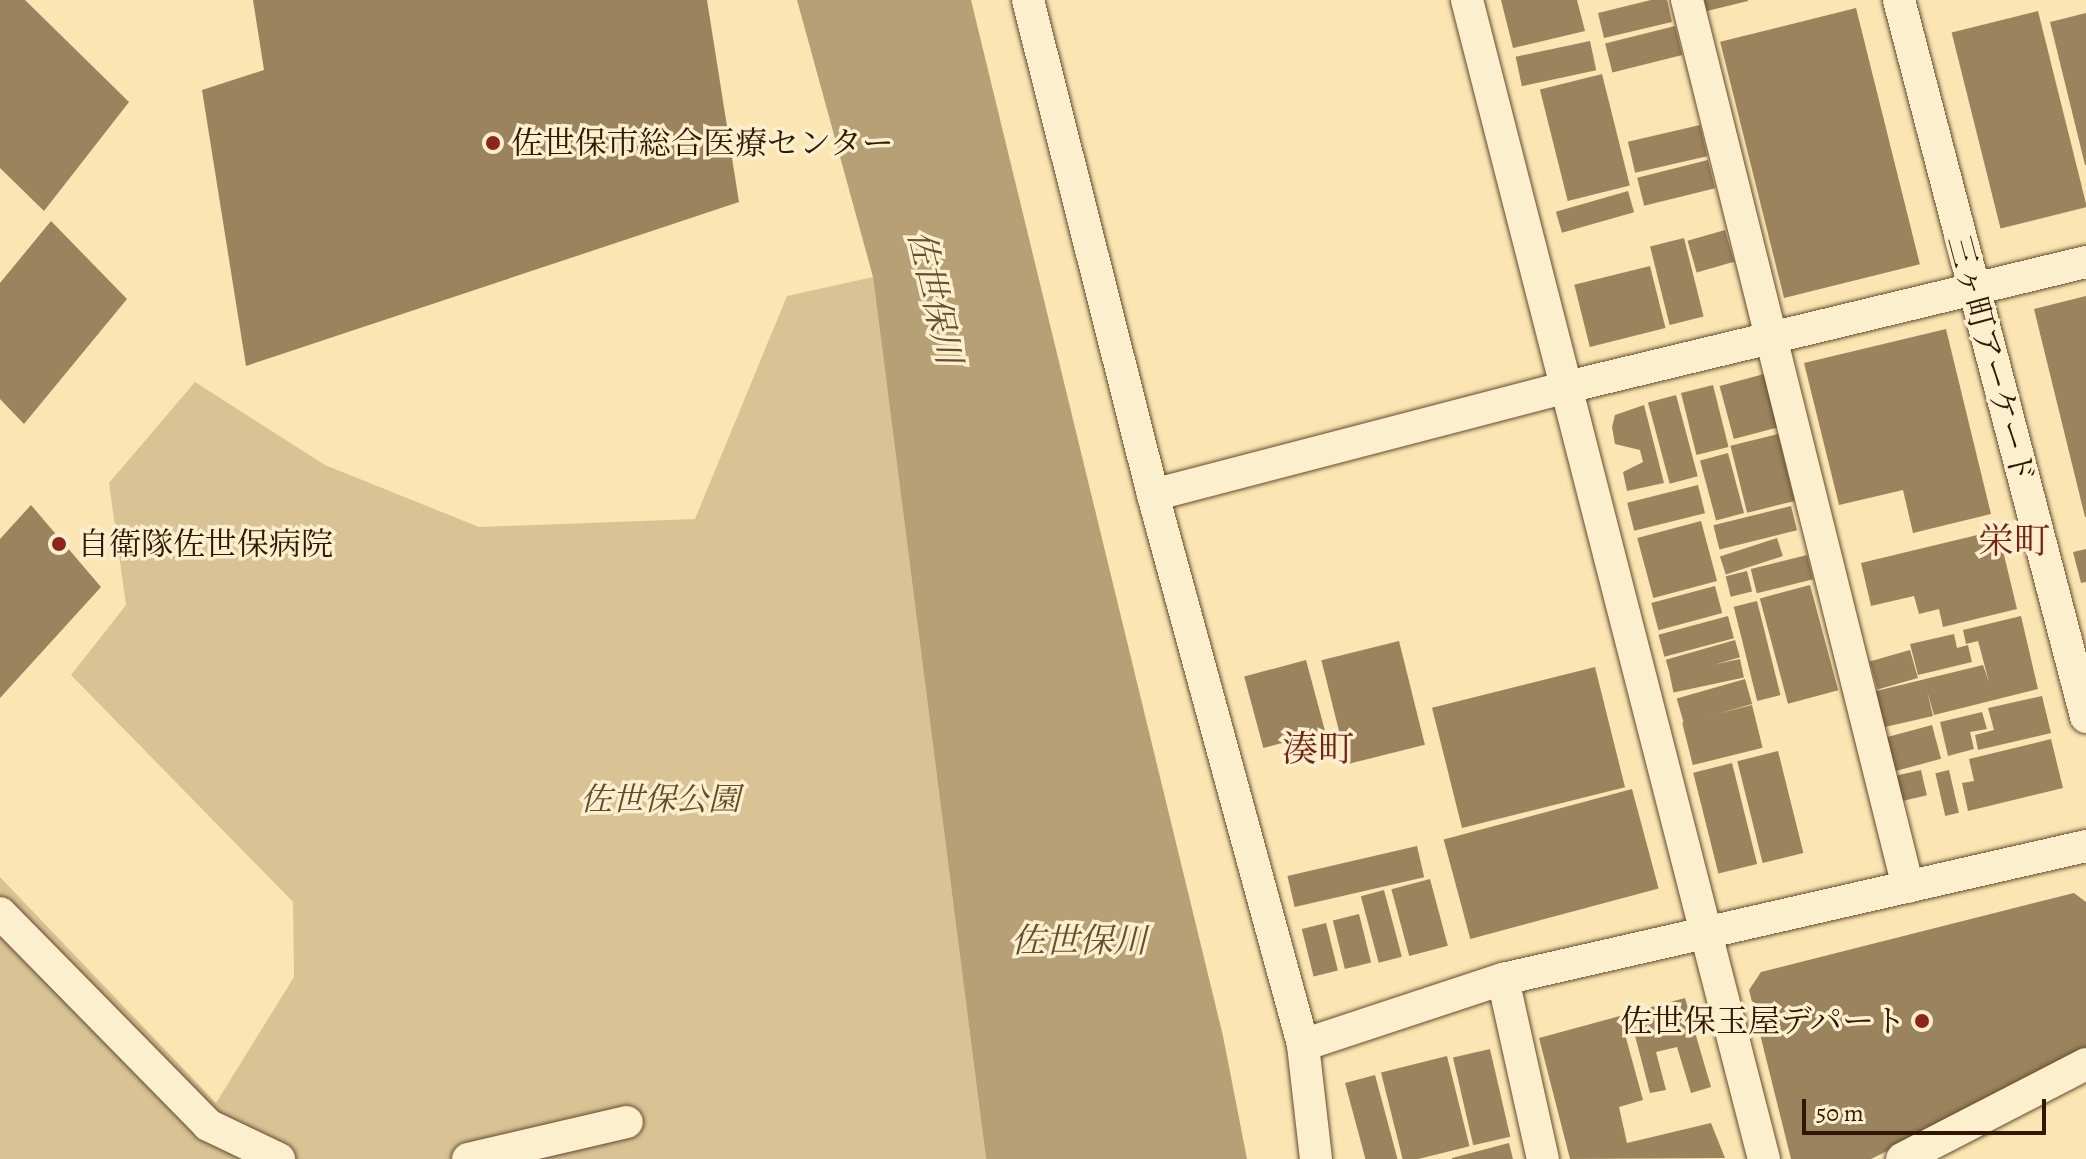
<!DOCTYPE html>
<html>
<head>
<meta charset="utf-8">
<style>
	body { margin:0 }
	#map { position:relative; width:2086px; height:1159px; overflow:hidden; background:#fbe6b3; font-family:Alegreya,"Noto Serif JP",serif }
	div>[style] { position:absolute }
	[style*='--x'] { left:calc(var(--x)*1px); top:calc(var(--y)*1px); width:calc(var(--w)*1px); rotate:calc(var(--a)*1deg) }
	.green>* { inset:0; background:#d9c395 }
	.water>* { inset:0; background:#b7a076 }
	.building>* { inset:0; background:#9b835d; transform-origin:0 0 }
	.roads { filter:drop-shadow(0 0 2px #644b2d) drop-shadow(0 0 2px #644b2d) }
	.minor>* { height:32px; margin:-16px; padding:0 16px; transform-origin:16px; border-radius:16px; background:#fcefce }
	.dots>* { width:22px; height:22px; translate:-50% -50%; box-sizing:border-box; border:4px solid #fcefce; border-radius:50% }
	span { translate:-50% -50%; white-space:nowrap; text-align:center; line-height:1.15; -webkit-text-stroke:7px #fcefce; paint-order:stroke }
	.poi-label { font-size:32px; color:#321700 }
	.left { translate:0 -50%; text-align:left }
	.right { translate:-100% -50%; text-align:right }
	.street-label { font-size:32px; color:#321700 }
	.park-label { font-size:32px; color:#644b2d; font-style:italic }
	.water-label { font-size:34px; color:#674e2f; font-style:italic }
	.quarter-label { font-size:36px; color:#7a1f14 }
	.scale { position:absolute; left:1802px; top:1099px; width:244px; height:36px; box-sizing:border-box; border:4px solid #321700; border-top:0; padding-left:10px; font-size:24px; line-height:28px; white-space:nowrap; color:#321700; -webkit-text-stroke:6px #fcefce; paint-order:stroke }
</style>
</head>
<body>
<div id="map">
	<div class="green">
		<div style="clip-path:polygon(873px 277px,986px 1159px,0 1159px,0 877px,216px 1103px,294px 977px,293px 902px,71px 675px,126px 605px,109px 483px,195px 382px,325px 465px,479px 527px,695px 519px,787px 296px)"></div>
	</div>
	<div class="water">
		<div style="clip-path:polygon(797px 0,971px 0,1223px 1036px,1247px 1159px,986px 1159px,873px 277px)"></div>
	</div>
	<div class="building">
		<div style="clip-path:polygon(0 0,25px 0,129px 102px,44px 211px,0 168px)"></div>
		<div style="clip-path:polygon(253px 0,707px 0,739px 202px,246px 366px,202px 90px,264px 70px)"></div>
		<div style="clip-path:polygon(1501px 0,1577px 0,1585px 31px,1513px 48px)"></div>
		<div style="clip-path:polygon(1651px 0,1667px 0,1672px 22px,1604px 38px,1598px 13px)"></div>
		<div style="clip-path:polygon(1704px 0,1748px 0,1748px 1px,1707px 11px)"></div>
		<div style="left:1856px;top:8px;width:264px;height:140px;rotate:76deg"></div>
		<div style="left:2038px;top:11px;width:202px;height:89px;rotate:76deg"></div>
		<div style="clip-path:polygon(2086px 13px,2086px 165px,2085px 165px,2050px 22px)"></div>
		<div style="left:1675px;top:26px;width:30px;height:72px;rotate:76deg"></div>
		<div style="left:1590px;top:41px;width:30px;height:76px;rotate:78deg"></div>
		<div style="left:1602px;top:74px;width:115px;height:64px;rotate:76deg"></div>
		<div style="left:1700px;top:125px;width:32px;height:74px;rotate:77deg"></div>
		<div style="left:1708px;top:160px;width:29px;height:73px;rotate:76deg"></div>
		<div style="left:1628px;top:191px;width:22px;height:75px;rotate:74deg"></div>
		<div style="clip-path:polygon(51px 221px,127px 299px,24px 424px,0 399px,0 283px)"></div>
		<div style="left:1725px;top:230px;width:33px;height:39px;rotate:74deg"></div>
		<div style="left:1684px;top:238px;width:81px;height:35px;rotate:76deg"></div>
		<div style="left:1650px;top:266px;width:64px;height:78px;rotate:76deg"></div>
		<div style="clip-path:polygon(2086px 296px,2086px 517px,2085px 517px,2034px 309px)"></div>
		<div style="clip-path:polygon(1946px 329px,1991px 514px,1913px 533px,1903px 490px,1839px 505px,1804px 363px)"></div>
		<div style="left:1764px;top:374px;width:55px;height:46px;rotate:75deg"></div>
		<div style="left:1713px;top:385px;width:64px;height:33px;rotate:76deg"></div>
		<div style="left:1676px;top:395px;width:84px;height:29px;rotate:75deg"></div>
		<div style="clip-path:polygon(1644px 405px,1664px 483px,1627px 491px,1623px 472px,1643px 462px,1640px 450px,1615px 444px,1612px 427px,1615px 415px)"></div>
		<div style="left:1778px;top:434px;width:69px;height:49px;rotate:76deg"></div>
		<div style="left:1728px;top:453px;width:62px;height:29px;rotate:75deg"></div>
		<div style="left:1698px;top:485px;width:29px;height:73px;rotate:76deg"></div>
		<div style="clip-path:polygon(31px 505px,101px 587px,0 698px,0 539px)"></div>
		<div style="left:1791px;top:506px;width:25px;height:80px;rotate:76deg"></div>
		<div style="left:1701px;top:521px;width:62px;height:66px;rotate:75deg"></div>
		<div style="clip-path:polygon(1998px 530px,2017px 609px,1943px 627px,1939px 609px,1919px 614px,1914px 596px,1871px 606px,1861px 563px)"></div>
		<div style="left:1777px;top:538px;width:19px;height:60px;rotate:72deg"></div>
		<div style="clip-path:polygon(2086px 549px,2086px 582px,2081px 583px,2073px 552px)"></div>
		<div style="left:1807px;top:555px;width:25px;height:58px;rotate:76deg"></div>
		<div style="left:1747px;top:571px;width:21px;height:22px;rotate:76deg"></div>
		<div style="left:1810px;top:585px;width:109px;height:52px;rotate:75deg"></div>
		<div style="left:1715px;top:586px;width:28px;height:66px;rotate:75deg"></div>
		<div style="left:1757px;top:601px;width:97px;height:24px;rotate:76deg"></div>
		<div style="left:1728px;top:616px;width:23px;height:72px;rotate:75deg"></div>
		<div style="clip-path:polygon(2021px 616px,2038px 689px,1934px 715px,1927px 691px,1933px 716px,1885px 727px,1876px 691px,1983px 665px,1989px 682px,1978px 641px,1966px 644px,1963px 630px)"></div>
		<div style="clip-path:polygon(1954px 634px,1957px 648px,1968px 645px,1972px 662px,1918px 675px,1910px 644px)"></div>
		<div style="left:1735px;top:640px;width:18px;height:72px;rotate:74deg"></div>
		<div style="left:1399px;top:641px;width:107px;height:80px;rotate:76deg"></div>
		<div style="left:1910px;top:650px;width:29px;height:42px;rotate:74deg"></div>
		<div style="left:1740px;top:659px;width:19px;height:72px;rotate:78deg"></div>
		<div style="left:1306px;top:660px;width:74px;height:64px;rotate:75deg"></div>
		<div style="left:1595px;top:667px;width:124px;height:168px;rotate:76deg"></div>
		<div style="left:1745px;top:679px;width:26px;height:71px;rotate:74deg"></div>
		<div style="clip-path:polygon(2042px 696px,2051px 733px,1978px 750px,1975px 735px,1994px 730px,1988px 708px)"></div>
		<div style="left:1752px;top:705px;width:44px;height:72px;rotate:76deg"></div>
		<div style="clip-path:polygon(1982px 712px,1987px 729px,1970px 732px,1974px 749px,1948px 756px,1940px 722px)"></div>
		<div style="left:1932px;top:725px;width:35px;height:48px;rotate:75deg"></div>
		<div style="clip-path:polygon(2051px 739px,2063px 788px,1968px 811px,1962px 783px,1974px 781px,1969px 759px)"></div>
		<div style="left:1778px;top:751px;width:105px;height:42px;rotate:76deg"></div>
		<div style="left:1732px;top:763px;width:104px;height:40px;rotate:76deg"></div>
		<div style="left:1921px;top:770px;width:26px;height:28px;rotate:77deg"></div>
		<div style="left:1949px;top:770px;width:44px;height:14px;rotate:77deg"></div>
		<div style="left:1632px;top:789px;width:103px;height:195px;rotate:75deg"></div>
		<div style="left:1417px;top:846px;width:32px;height:133px;rotate:77deg"></div>
		<div style="left:1430px;top:879px;width:69px;height:40px;rotate:75deg"></div>
		<div style="left:1384px;top:890px;width:69px;height:24px;rotate:75deg"></div>
		<div style="clip-path:polygon(2074px 893px,2086px 902px,2086px 1052px,1871px 1159px,1791px 1159px,1749px 990px,1761px 972px)"></div>
		<div style="left:1359px;top:914px;width:50px;height:27px;rotate:76deg"></div>
		<div style="left:1326px;top:923px;width:49px;height:25px;rotate:76deg"></div>
		<div style="clip-path:polygon(1685px 998px,1711px 1087px,1691px 1093px,1677px 1047px,1656px 1052px,1666px 1090px,1650px 1093px,1629px 1013px)"></div>
		<div style="clip-path:polygon(1620px 1016px,1643px 1100px,1619px 1107px,1627px 1143px,1711px 1123px,1725px 1158px,1570px 1159px,1539px 1038px)"></div>
		<div style="left:1490px;top:1049px;width:90px;height:38px;rotate:77deg"></div>
		<div style="left:1447px;top:1056px;width:93px;height:68px;rotate:76deg"></div>
		<div style="left:1375px;top:1075px;width:87px;height:31px;rotate:75deg"></div>
		<div style="clip-path:polygon(1509px 1143px,1513px 1159px,1452px 1159px,1452px 1158px)"></div>
	</div>
	<div class="roads">
		<div class="minor">
			<div style="--x:1028;--y:0;--w:511;--a:75.83"></div>
			<div style="--x:1153;--y:495;--w:570;--a:74.74"></div>
			<div style="--x:1303;--y:1045;--w:115;--a:83.5"></div>
			<div style="--x:1467;--y:0;--w:1196;--a:75.63"></div>
			<div style="--x:1687;--y:0;--w:914;--a:76.01"></div>
			<div style="--x:1899;--y:0;--w:741;--a:75.38"></div>
			<div style="--x:1153;--y:495;--w:424;--a:-14.6"></div>
			<div style="--x:1563;--y:388;--w:538;--a:-13.55"></div>
			<div style="--x:0;--y:913;--w:297;--a:45.5"></div>
			<div style="--x:208;--y:1125;--w:79;--a:25.6"></div>
			<div style="--x:1503;--y:979;--w:184;--a:77.5"></div>
			<div style="--x:1303;--y:1045;--w:211;--a:-18.3"></div>
			<div style="--x:1503;--y:979;--w:598;--a:-12.85"></div>
			<div style="--x:468;--y:1159;--w:163;--a:-13.1"></div>
			<div style="--x:1902;--y:1159;--w:207;--a:-27.3"></div>
		</div>
	</div>
	<div class="dots">
		<div style="left:493px;top:143px;background:#8f2418"></div>
		<div style="left:59px;top:544px;background:#8f2418"></div>
		<div style="left:1922px;top:1021px;background:#8f2418"></div>
	</div>
	<div class="poi-label">
		<span class="left" style="left:511px;top:143px">佐世保市総合医療センター</span>
		<span class="left" style="left:77px;top:544px">自衛隊佐世保病院</span>
		<span class="right" style="left:1906px;top:1021px">佐世保玉屋デパート</span>
	</div>
	<div class="street-label">
		<span style="left:1991px;top:359px;rotate:75deg">三ヶ町アーケード</span>
	</div>
	<div class="park-label">
		<span style="left:660px;top:799px">佐世保公園</span>
	</div>
	<div class="water-label">
		<span style="left:935px;top:297px;rotate:77deg">佐世保川</span>
		<span style="left:1079px;top:941px">佐世保川</span>
	</div>
	<div class="quarter-label">
		<span style="left:2014px;top:541px">栄町</span>
		<span style="left:1318px;top:749px">湊町</span>
	</div>
	<div class="scale">50 m</div>
</div>
</body>
</html>
